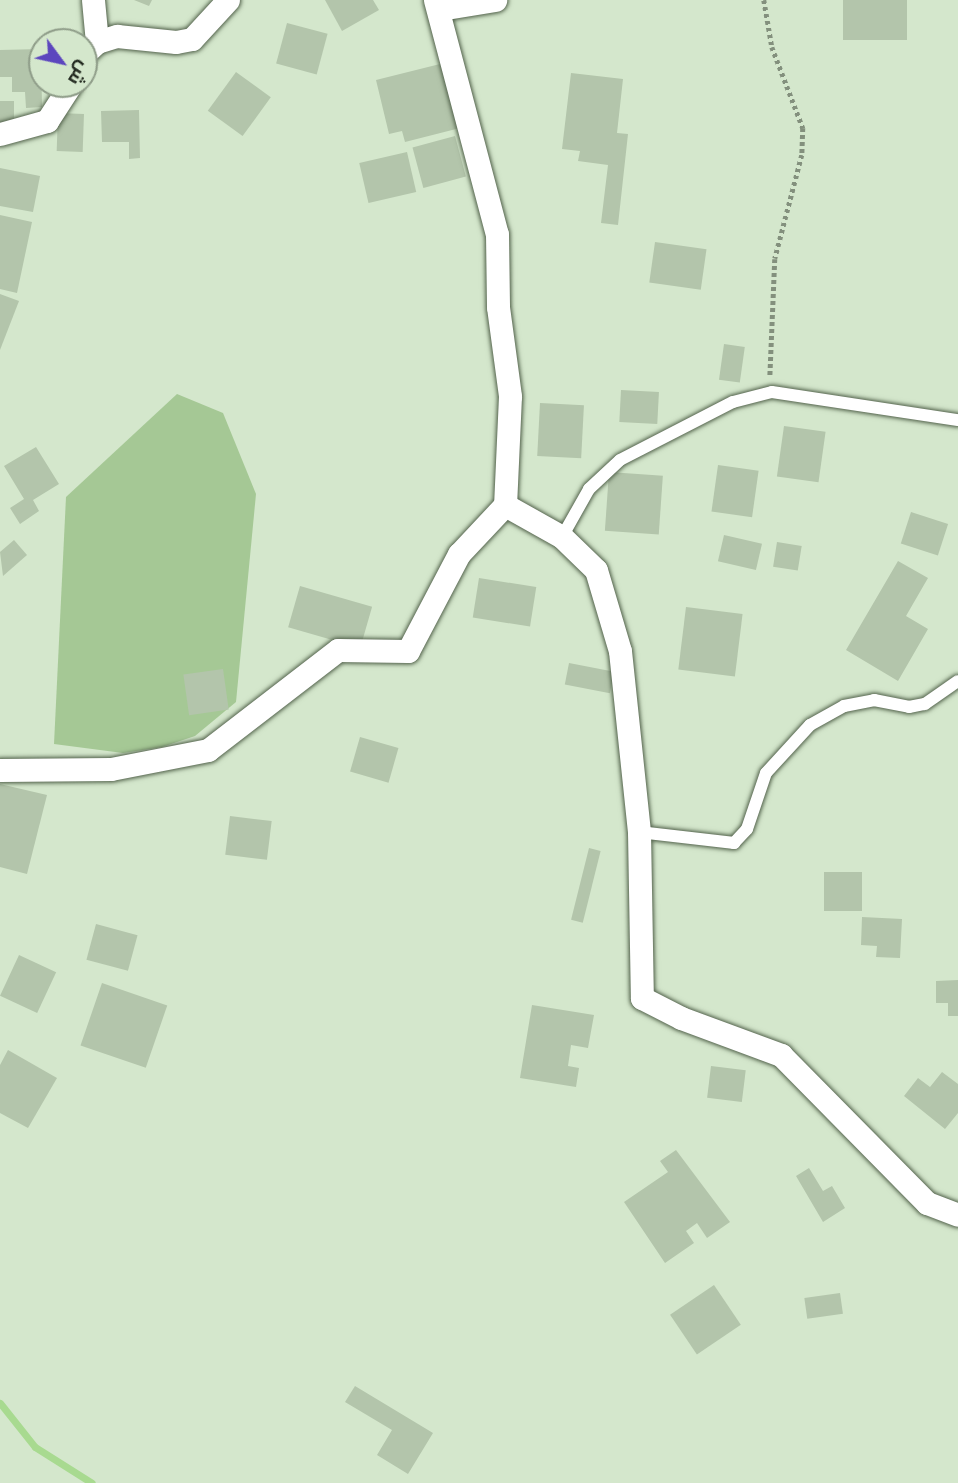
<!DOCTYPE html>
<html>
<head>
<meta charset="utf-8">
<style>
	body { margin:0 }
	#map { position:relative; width:958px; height:1483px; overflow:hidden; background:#d4e7cc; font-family:Figtree,Cairo,sans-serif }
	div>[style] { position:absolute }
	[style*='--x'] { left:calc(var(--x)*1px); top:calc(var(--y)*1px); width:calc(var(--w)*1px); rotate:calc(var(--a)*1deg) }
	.green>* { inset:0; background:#a5c895 }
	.stream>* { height:7px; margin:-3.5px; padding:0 3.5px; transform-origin:3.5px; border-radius:3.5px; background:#a8da90 }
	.building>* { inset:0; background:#b3c5ab; transform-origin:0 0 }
	.path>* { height:4.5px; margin-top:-2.25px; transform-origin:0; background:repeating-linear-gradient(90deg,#83907d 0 3.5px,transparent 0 7px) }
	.roads { filter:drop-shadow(0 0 2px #53634c) drop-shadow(0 0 2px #53634c) }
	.service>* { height:12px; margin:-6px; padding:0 6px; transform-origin:6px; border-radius:6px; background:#fff }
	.minor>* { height:23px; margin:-11.5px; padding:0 11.5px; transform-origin:11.5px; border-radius:11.5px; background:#fff }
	span { translate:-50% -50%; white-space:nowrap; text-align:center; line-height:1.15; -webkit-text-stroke:5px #d4e7cc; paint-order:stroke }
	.north { position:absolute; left:28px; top:28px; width:70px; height:70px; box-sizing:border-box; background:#d4e7cc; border:2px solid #8e9c88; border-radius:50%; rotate:123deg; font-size:19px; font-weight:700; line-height:28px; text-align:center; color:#242b21 }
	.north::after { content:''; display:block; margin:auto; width:24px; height:32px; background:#5c46be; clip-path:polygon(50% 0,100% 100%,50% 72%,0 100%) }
</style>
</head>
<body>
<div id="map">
	<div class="green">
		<div style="clip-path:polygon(177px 394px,223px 413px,256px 494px,236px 702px,195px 736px,162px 747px,123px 753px,54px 744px,66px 497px)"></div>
	</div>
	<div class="stream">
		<div style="--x:0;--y:1403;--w:56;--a:51.5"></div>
		<div style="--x:35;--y:1447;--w:67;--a:32.3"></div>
	</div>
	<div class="building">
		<div style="clip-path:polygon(134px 0,152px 0,149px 6px)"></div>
		<div style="clip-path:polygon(325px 0,373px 0,379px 10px,342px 31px)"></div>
		<div style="left:843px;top:0;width:64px;height:40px"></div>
		<div style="left:287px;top:23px;width:42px;height:42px;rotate:15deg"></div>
		<div style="clip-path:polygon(41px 49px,42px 107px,26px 108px,25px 92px,12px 92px,12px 77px,0 77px,0 50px)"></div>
		<div style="clip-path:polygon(444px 63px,460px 128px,405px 142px,402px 131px,389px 134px,376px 80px)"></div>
		<div style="left:236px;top:72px;width:43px;height:48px;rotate:36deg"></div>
		<div style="clip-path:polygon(571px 73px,623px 79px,617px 133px,628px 134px,618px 225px,601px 223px,608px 165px,578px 161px,580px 151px,562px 149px)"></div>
		<div style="left:0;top:101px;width:14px;height:24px"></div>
		<div style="clip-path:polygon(139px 110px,140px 158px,129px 159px,129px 142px,102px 142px,101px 111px)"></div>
		<div style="left:58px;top:113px;width:26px;height:38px;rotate:2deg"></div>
		<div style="left:455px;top:136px;width:42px;height:44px;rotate:75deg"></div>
		<div style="left:407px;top:152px;width:41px;height:49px;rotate:77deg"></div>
		<div style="clip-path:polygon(0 168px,40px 176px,33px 212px,0 206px)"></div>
		<div style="clip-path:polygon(0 215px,32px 222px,17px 293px,0 289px)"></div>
		<div style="left:655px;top:242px;width:52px;height:41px;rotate:8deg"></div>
		<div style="clip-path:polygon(0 294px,19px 301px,0 350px)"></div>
		<div style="left:724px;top:344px;width:21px;height:36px;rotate:8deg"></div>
		<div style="left:621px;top:390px;width:38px;height:32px;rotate:3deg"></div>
		<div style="left:540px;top:403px;width:44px;height:53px;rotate:3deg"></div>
		<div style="left:784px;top:426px;width:42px;height:51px;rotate:8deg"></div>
		<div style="clip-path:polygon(36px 447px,59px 484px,33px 500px,39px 511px,20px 524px,10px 508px,24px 499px,4px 466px)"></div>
		<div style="left:718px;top:465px;width:41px;height:47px;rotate:8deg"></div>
		<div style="left:609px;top:472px;width:54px;height:59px;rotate:4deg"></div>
		<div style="left:911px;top:512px;width:39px;height:33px;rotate:18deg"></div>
		<div style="left:724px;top:535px;width:39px;height:27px;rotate:13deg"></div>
		<div style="clip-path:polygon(14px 540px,27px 555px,3px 576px,0 552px)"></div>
		<div style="left:777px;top:542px;width:25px;height:25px;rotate:9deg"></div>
		<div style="clip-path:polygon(898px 561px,928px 578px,906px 616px,928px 629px,898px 681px,846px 650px)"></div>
		<div style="left:479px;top:578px;width:58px;height:40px;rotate:9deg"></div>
		<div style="left:300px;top:586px;width:75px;height:43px;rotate:16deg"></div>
		<div style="left:686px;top:607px;width:57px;height:63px;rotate:7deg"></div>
		<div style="left:569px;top:663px;width:46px;height:22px;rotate:11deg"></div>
		<div style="left:223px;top:669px;width:41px;height:40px;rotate:82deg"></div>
		<div style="left:360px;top:737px;width:40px;height:36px;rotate:16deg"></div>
		<div style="clip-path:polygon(0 784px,47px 795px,27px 874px,0 867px)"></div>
		<div style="left:230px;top:816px;width:42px;height:39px;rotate:7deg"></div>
		<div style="left:589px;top:848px;width:12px;height:74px;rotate:14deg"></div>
		<div style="left:824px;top:872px;width:38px;height:39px"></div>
		<div style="clip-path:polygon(862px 917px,902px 919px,900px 958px,876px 957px,877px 946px,861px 945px)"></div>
		<div style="left:96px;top:924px;width:43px;height:37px;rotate:15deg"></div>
		<div style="left:19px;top:955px;width:41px;height:45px;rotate:25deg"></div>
		<div style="clip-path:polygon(958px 980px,958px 1016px,948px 1016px,948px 1003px,936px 1003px,936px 981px)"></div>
		<div style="left:102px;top:983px;width:69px;height:66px;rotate:19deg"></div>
		<div style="clip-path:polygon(532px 1005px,594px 1015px,588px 1048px,571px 1045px,568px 1066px,579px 1068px,576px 1087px,520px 1078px)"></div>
		<div style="clip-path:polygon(8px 1050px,57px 1078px,28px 1128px,0 1113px,0 1065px)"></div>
		<div style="left:711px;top:1066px;width:35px;height:32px;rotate:7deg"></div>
		<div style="clip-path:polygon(942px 1072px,958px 1084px,958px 1113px,945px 1129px,904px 1096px,918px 1078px,930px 1087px)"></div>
		<div style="clip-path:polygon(676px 1150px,730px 1222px,707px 1238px,697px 1223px,686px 1231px,694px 1243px,665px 1263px,624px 1202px,668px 1172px,660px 1161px)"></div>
		<div style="clip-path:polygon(809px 1168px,823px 1191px,832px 1186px,845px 1208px,823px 1222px,796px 1176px)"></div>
		<div style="left:714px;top:1285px;width:48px;height:53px;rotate:56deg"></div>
		<div style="left:840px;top:1293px;width:21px;height:36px;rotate:82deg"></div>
		<div style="clip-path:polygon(355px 1386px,433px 1433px,408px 1474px,377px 1455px,392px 1430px,345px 1402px)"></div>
	</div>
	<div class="path">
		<div style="--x:764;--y:0;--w:48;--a:80.3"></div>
		<div style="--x:772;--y:47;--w:87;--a:69.1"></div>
		<div style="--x:803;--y:128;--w:27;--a:92"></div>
		<div style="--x:802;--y:155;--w:107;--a:104.6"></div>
		<div style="--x:775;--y:259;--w:118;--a:92.4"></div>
	</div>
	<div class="roads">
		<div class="service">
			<div style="--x:562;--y:537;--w:55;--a:-60.6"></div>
			<div style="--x:589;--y:489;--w:42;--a:-43.1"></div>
			<div style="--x:620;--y:460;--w:127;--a:-27.2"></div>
			<div style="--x:733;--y:402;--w:40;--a:-14.4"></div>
			<div style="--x:772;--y:392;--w:188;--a:8.6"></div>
			<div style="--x:639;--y:832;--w:96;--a:6.6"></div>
			<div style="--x:734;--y:843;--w:19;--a:-47"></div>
			<div style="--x:747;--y:829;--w:59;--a:-71.3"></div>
			<div style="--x:766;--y:773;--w:65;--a:-47.5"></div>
			<div style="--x:810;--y:725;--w:39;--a:-29"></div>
			<div style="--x:844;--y:706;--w:31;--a:-11"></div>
			<div style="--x:874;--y:700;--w:36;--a:11"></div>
			<div style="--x:909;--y:707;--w:16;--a:-11"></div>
			<div style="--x:925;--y:704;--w:40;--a:-34.9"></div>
		</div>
		<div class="minor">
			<div style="--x:93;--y:0;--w:42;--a:84.6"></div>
			<div style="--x:435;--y:0;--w:242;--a:75.2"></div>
			<div style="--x:497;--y:234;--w:73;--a:89.2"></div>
			<div style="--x:498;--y:307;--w:90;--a:82.3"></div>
			<div style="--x:510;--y:396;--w:109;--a:92.6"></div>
			<div style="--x:440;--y:9;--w:56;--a:-9.3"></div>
			<div style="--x:84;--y:54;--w:18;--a:-43"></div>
			<div style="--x:97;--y:42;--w:21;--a:-17"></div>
			<div style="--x:117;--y:36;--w:59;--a:5.8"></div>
			<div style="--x:176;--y:42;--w:16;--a:-11"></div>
			<div style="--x:192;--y:39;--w:53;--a:-47.3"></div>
			<div style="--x:0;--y:134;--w:49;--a:-15.5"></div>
			<div style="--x:47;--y:121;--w:44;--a:-57"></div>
			<div style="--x:0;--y:770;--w:111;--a:-0.5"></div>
			<div style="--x:111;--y:769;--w:99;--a:-11.1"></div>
			<div style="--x:208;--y:750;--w:164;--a:-37.6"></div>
			<div style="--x:338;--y:650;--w:70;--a:0.8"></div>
			<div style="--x:408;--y:651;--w:110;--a:-62.3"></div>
			<div style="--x:459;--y:554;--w:67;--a:-46.8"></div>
			<div style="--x:505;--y:505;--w:65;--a:29.3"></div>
			<div style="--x:562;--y:537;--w:47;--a:44.1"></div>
			<div style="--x:596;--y:570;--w:84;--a:73.5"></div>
			<div style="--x:620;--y:651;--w:182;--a:84"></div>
			<div style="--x:639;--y:832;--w:166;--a:89"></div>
			<div style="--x:642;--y:998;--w:44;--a:27.1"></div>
			<div style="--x:681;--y:1018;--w:107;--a:20.3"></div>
			<div style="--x:781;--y:1055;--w:208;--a:45.4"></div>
			<div style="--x:927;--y:1203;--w:33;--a:21"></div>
		</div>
	</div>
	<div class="north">ش</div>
</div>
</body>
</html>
